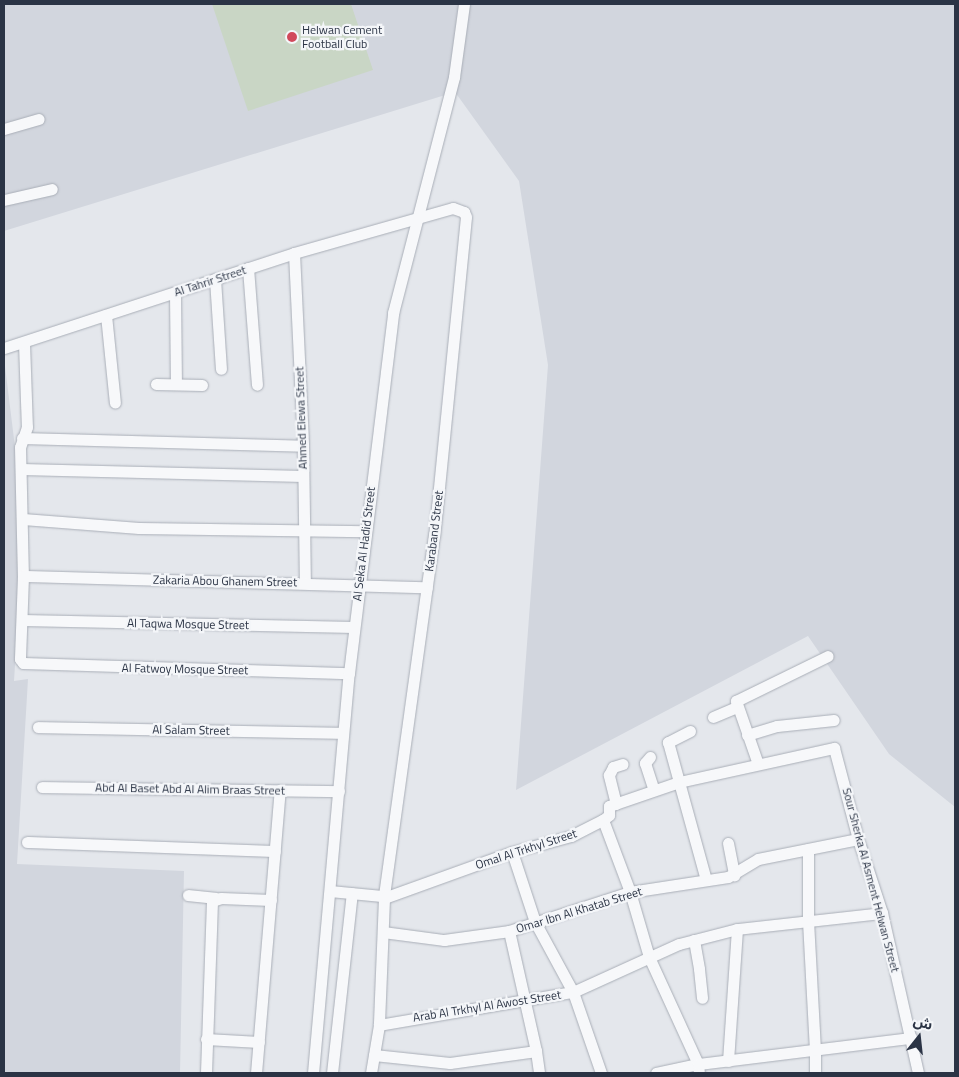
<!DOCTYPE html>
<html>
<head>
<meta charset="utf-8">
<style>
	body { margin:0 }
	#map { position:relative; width:959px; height:1077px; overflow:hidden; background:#e4e7ec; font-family:"Titillium Web","Noto Sans Arabic",sans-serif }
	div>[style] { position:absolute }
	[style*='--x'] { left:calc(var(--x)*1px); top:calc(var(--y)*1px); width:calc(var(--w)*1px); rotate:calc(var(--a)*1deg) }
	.built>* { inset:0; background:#d2d6de }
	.green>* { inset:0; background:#c9d6c5 }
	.roads { filter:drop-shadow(0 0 1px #a9aeb7) drop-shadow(0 0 1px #a9aeb7) }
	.minor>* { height:11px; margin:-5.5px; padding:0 5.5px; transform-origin:5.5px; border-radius:5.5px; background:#f7f8fa }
	.dots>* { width:14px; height:14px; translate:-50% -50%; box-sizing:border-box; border:2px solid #f4f6f9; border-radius:50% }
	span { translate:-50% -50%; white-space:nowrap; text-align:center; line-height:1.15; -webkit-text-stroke:4.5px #f4f6f9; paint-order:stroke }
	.poi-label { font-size:12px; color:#2b3445 }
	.left { translate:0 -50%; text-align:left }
	.street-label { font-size:12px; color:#2b3445 }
	.frame { position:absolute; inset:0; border:5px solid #2b3445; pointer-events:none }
	.north { position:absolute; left:894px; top:1012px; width:50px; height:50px; -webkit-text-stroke:4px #f4f6f9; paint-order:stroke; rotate:16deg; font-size:14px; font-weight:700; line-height:20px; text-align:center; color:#2b3445 }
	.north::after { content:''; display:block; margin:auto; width:18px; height:22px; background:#2b3445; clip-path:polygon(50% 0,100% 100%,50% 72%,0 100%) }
</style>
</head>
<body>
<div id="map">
	<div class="built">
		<div style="clip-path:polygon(4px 4px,955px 4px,955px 807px,889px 754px,808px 636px,516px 790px,548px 365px,519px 181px,455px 92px,4px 231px)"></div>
		<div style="clip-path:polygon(4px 358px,24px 520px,14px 681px,28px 679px,17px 864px,184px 871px,180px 1073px,4px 1073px)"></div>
	</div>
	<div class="green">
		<div style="clip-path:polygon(212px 4px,351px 4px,373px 70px,248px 111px)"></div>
	</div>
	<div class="roads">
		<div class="minor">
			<div style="--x:4;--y:129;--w:36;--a:-16"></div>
			<div style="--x:4;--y:200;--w:49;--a:-12.9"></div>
			<div style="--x:294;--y:253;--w:193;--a:87.3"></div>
			<div style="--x:303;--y:446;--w:137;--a:89.2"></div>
			<div style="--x:248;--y:268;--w:117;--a:85.6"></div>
			<div style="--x:215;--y:279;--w:90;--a:86.2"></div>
			<div style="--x:175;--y:293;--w:91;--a:89.4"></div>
			<div style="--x:106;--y:315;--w:88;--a:84.2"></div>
			<div style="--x:24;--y:343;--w:84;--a:88"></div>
			<div style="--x:27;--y:427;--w:21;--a:109"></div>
			<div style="--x:20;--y:447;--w:129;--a:88.7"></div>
			<div style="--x:23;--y:576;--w:83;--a:92.1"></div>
			<div style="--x:20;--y:659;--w:5;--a:53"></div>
			<div style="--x:23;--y:663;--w:326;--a:1.8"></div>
			<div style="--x:4;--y:348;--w:305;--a:-18.1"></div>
			<div style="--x:294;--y:253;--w:165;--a:-15.8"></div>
			<div style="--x:453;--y:208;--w:12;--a:20"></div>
			<div style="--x:464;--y:212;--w:5;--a:68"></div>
			<div style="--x:466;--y:217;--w:320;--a:95.7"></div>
			<div style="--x:434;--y:535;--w:365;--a:97.9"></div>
			<div style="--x:156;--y:384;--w:46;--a:1.2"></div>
			<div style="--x:22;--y:438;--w:281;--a:1.6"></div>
			<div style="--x:21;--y:469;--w:282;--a:1.4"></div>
			<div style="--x:23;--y:519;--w:116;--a:4.4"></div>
			<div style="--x:139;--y:528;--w:227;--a:0.8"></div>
			<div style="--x:23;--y:576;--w:404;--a:1.6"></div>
			<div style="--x:22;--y:620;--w:332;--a:1.2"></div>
			<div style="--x:713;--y:717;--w:26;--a:-23"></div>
			<div style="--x:38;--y:727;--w:305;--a:1.1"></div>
			<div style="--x:690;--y:731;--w:25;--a:153"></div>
			<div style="--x:668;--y:742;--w:143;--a:74.6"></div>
			<div style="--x:747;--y:735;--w:31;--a:-17"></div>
			<div style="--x:777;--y:726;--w:57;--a:-6"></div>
			<div style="--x:650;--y:757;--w:8;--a:130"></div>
			<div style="--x:645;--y:763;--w:28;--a:72"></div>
			<div style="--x:758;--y:764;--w:67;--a:-109.2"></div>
			<div style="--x:736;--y:701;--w:102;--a:-26.1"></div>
			<div style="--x:42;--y:787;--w:297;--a:0.8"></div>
			<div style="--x:616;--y:804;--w:30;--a:-104"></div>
			<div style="--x:609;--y:775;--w:9;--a:-63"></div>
			<div style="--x:613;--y:767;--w:10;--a:-17"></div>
			<div style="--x:603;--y:820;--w:77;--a:69.4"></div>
			<div style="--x:630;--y:892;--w:68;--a:73.7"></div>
			<div style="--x:649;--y:957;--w:118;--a:65.4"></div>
			<div style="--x:698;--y:1064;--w:9;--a:84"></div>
			<div style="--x:27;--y:842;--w:248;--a:2.1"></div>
			<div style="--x:728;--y:843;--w:33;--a:79"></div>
			<div style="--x:808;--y:849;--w:72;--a:90"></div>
			<div style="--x:808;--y:921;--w:130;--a:86.9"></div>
			<div style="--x:815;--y:1051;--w:22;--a:90"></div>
			<div style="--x:512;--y:852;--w:74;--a:71.8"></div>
			<div style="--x:535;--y:922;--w:80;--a:61.5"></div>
			<div style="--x:573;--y:992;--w:86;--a:70.9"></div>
			<div style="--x:330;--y:891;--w:52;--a:5.5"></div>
			<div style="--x:382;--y:896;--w:3;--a:45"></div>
			<div style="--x:384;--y:898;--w:127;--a:92.3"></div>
			<div style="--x:379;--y:1025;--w:49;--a:99.5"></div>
			<div style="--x:188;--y:895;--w:28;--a:6"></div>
			<div style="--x:384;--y:898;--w:136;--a:-19.8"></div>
			<div style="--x:512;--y:852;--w:61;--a:-15.2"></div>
			<div style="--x:571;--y:836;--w:36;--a:-27"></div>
			<div style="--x:603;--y:820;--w:8;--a:-40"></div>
			<div style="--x:609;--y:815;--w:9;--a:-90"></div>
			<div style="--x:609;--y:806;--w:74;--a:-18.9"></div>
			<div style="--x:679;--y:782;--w:159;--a:-12.4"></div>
			<div style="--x:834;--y:748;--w:94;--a:75.2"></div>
			<div style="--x:858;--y:839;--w:78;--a:72"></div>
			<div style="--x:882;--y:913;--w:164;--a:77.3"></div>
			<div style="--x:509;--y:931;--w:123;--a:77.3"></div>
			<div style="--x:536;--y:1051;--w:22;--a:82"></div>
			<div style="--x:383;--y:932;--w:62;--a:7.5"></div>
			<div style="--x:444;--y:940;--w:66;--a:-7.9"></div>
			<div style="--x:509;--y:931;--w:127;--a:-17.9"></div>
			<div style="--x:630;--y:892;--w:99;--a:-8.7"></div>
			<div style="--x:728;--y:877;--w:35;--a:-31"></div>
			<div style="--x:758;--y:859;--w:102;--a:-11.3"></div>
			<div style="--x:694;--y:940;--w:29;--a:80"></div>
			<div style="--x:699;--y:969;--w:29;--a:84"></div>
			<div style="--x:379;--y:1025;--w:197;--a:-9.7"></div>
			<div style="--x:573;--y:992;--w:116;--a:-24.4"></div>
			<div style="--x:679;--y:944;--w:60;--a:-14.5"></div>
			<div style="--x:737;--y:929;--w:146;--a:-6.3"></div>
			<div style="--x:206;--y:1039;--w:53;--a:3.2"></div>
			<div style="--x:374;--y:1055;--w:76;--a:6"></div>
			<div style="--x:450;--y:1063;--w:87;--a:-7.9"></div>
			<div style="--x:728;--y:1061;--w:132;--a:-86.1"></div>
			<div style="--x:206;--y:1073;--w:172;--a:-88"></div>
			<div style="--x:212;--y:901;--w:9;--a:-18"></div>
			<div style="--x:221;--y:898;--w:50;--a:2.3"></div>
			<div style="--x:256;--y:1073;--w:284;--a:-85.2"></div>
			<div style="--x:313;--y:1073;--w:402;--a:-84.9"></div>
			<div style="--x:349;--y:673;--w:363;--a:-83"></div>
			<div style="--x:393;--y:313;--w:244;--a:-75.5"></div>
			<div style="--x:454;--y:77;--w:74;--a:-82.2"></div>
			<div style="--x:332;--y:1073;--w:181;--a:-83.7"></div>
			<div style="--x:656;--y:1073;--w:43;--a:-12.1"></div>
			<div style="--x:698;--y:1064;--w:215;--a:-7"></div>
		</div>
	</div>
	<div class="dots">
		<div style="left:292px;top:37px;background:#d1495b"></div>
	</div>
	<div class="poi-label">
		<span class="left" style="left:302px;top:37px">Helwan Cement<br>Football Club</span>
	</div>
	<div class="street-label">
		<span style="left:210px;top:281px;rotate:-18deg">Al Tahrir Street</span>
		<span style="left:301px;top:418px;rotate:-92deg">Ahmed Elewa Street</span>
		<span style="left:434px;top:531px;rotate:-83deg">Karaband Street</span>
		<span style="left:364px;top:544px;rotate:-83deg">Al Seka Al Hadid Street</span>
		<span style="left:225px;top:581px;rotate:1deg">Zakaria Abou Ghanem Street</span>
		<span style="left:188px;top:624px;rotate:1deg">Al Taqwa Mosque Street</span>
		<span style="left:185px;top:669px;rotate:1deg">Al Fatwoy Mosque Street</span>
		<span style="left:191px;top:730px;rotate:1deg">Al Salam Street</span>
		<span style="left:190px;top:789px;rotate:1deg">Abd Al Baset Abd Al Alim Braas Street</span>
		<span style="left:526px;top:849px;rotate:-18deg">Omal Al Trkhyl Street</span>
		<span style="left:871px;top:880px;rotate:75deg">Sour Sherka Al Asment Helwan Street</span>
		<span style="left:579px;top:910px;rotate:-17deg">Omar Ibn Al Khatab Street</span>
		<span style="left:487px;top:1006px;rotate:-9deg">Arab Al Trkhyl Al Awost Street</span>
	</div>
	<div class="frame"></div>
	<div class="north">ش</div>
</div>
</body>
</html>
